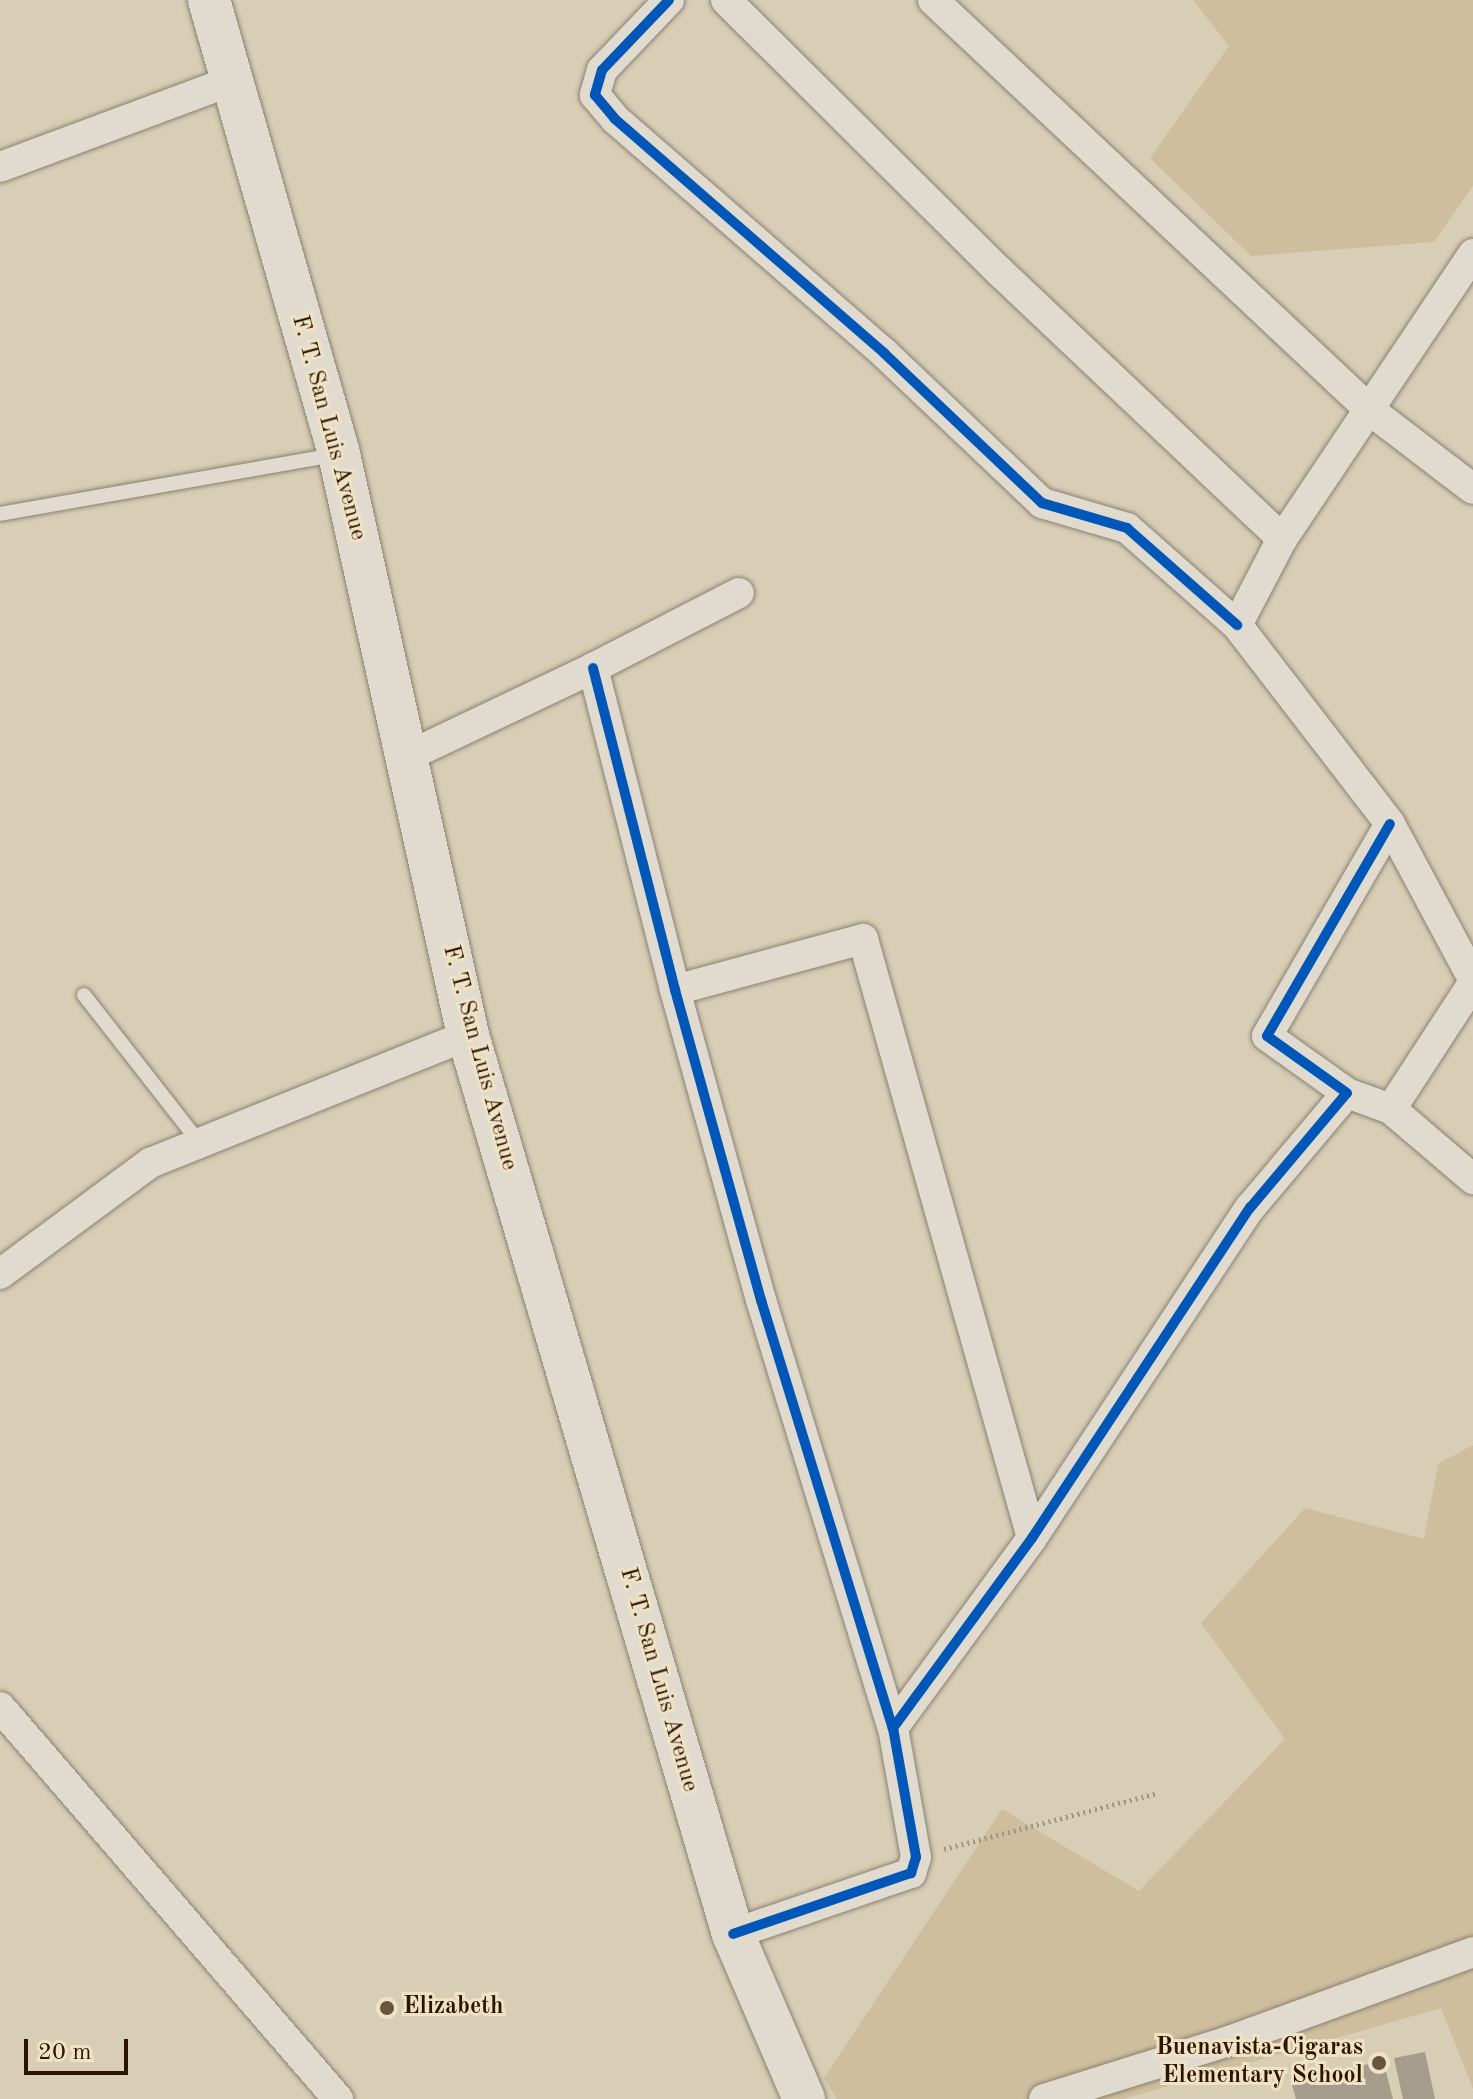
<!DOCTYPE html>
<html>
<head>
<meta charset="utf-8">
<style>
	body { margin:0 }
	#map { position:relative; width:1473px; height:2099px; overflow:hidden; background:#d8cdb5; font-family:"Old Standard TT",serif }
	div>[style] { position:absolute }
	[style*='--x'] { left:calc(var(--x)*1px); top:calc(var(--y)*1px); width:calc(var(--w)*1px); rotate:calc(var(--a)*1deg) }
	.green>* { inset:0; background:#cfbe9d }
	.building>* { inset:0; background:#a59c8b }
	.path>* { height:5px; margin-top:-2.5px; transform-origin:0; background:repeating-linear-gradient(90deg,#9d978b 0 2px,transparent 0 6px) }
	.roads { filter:drop-shadow(0 0 2px #8a8171) drop-shadow(0 0 2px #8a8171) }
	.lane>* { height:14px; margin:-7px; padding:0 7px; transform-origin:7px; border-radius:7px; background:#e0dbce }
	.street>* { height:30px; margin:-15px; padding:0 15px; transform-origin:15px; border-radius:15px; background:#e0dbce }
	.secondary>* { height:42px; margin:-21px; padding:0 21px; transform-origin:21px; border-radius:21px; background:#e0dbce }
	.cycleway>* { height:10px; margin:-5px; padding:0 5px; transform-origin:5px; border-radius:5px; background:#0057b8 }
	.dots>* { width:22px; height:22px; translate:-50% -50%; box-sizing:border-box; border:4px solid #efe2c5; border-radius:50% }
	span { translate:-50% -50%; white-space:nowrap; text-align:center; line-height:1.15; -webkit-text-stroke:6px #efe2c5; paint-order:stroke }
	.street-label { font-size:24px; color:#2b1500 }
	.poi-label { font-size:24px; color:#2b1500; font-weight:700 }
	.left { translate:0 -50%; text-align:left }
	.right { translate:-100% -50%; text-align:right }
	.scale { position:absolute; left:24px; top:2039px; width:104px; height:36px; box-sizing:border-box; border:4px solid #2b1500; border-top:0; padding-left:10px; font-size:24px; line-height:28px; white-space:nowrap; color:#2b1500; -webkit-text-stroke:6px #efe2c5; paint-order:stroke }
</style>
</head>
<body>
<div id="map">
	<div class="green">
		<div style="clip-path:polygon(1193px 0,1473px 0,1473px 186px,1434px 242px,1251px 256px,1150px 158px,1229px 46px)"></div>
		<div style="clip-path:polygon(1473px 1445px,1473px 2089px,1441px 2008px,1123px 2099px,837px 2099px,824px 2078px,1002px 1809px,1139px 1891px,1285px 1739px,1201px 1623px,1305px 1508px,1424px 1539px,1438px 1464px)"></div>
	</div>
	<div class="building">
		<div style="clip-path:polygon(1425px 2052px,1435px 2099px,1403px 2099px,1394px 2058px)"></div>
		<div style="clip-path:polygon(1383px 2060px,1393px 2099px,1296px 2099px,1292px 2085px)"></div>
	</div>
	<div class="path">
		<div style="--x:944;--y:1849;--w:220;--a:-14.7"></div>
	</div>
	<div class="roads">
		<div class="lane">
			<div style="--x:0;--y:514;--w:339;--a:-10"></div>
			<div style="--x:84;--y:995;--w:185;--a:52"></div>
		</div>
		<div class="street">
			<div style="--x:669;--y:0;--w:97;--a:133.7"></div>
			<div style="--x:602;--y:70;--w:26;--a:106"></div>
			<div style="--x:595;--y:95;--w:31;--a:50"></div>
			<div style="--x:615;--y:119;--w:357;--a:41"></div>
			<div style="--x:884;--y:353;--w:218;--a:43.5"></div>
			<div style="--x:1042;--y:503;--w:89;--a:16.4"></div>
			<div style="--x:1127;--y:528;--w:147;--a:41.4"></div>
			<div style="--x:726;--y:0;--w:385;--a:44.8"></div>
			<div style="--x:999;--y:271;--w:390;--a:43.4"></div>
			<div style="--x:933;--y:0;--w:601;--a:43.18"></div>
			<div style="--x:1371;--y:411;--w:128;--a:37.4"></div>
			<div style="--x:0;--y:167;--w:246;--a:-20.4"></div>
			<div style="--x:1473;--y:254;--w:343;--a:123.8"></div>
			<div style="--x:1282;--y:539;--w:97;--a:117.6"></div>
			<div style="--x:1237;--y:625;--w:251;--a:52.4"></div>
			<div style="--x:1390;--y:824;--w:176;--a:61.8"></div>
			<div style="--x:593;--y:668;--w:332;--a:75.7"></div>
			<div style="--x:675;--y:990;--w:322;--a:74.5"></div>
			<div style="--x:761;--y:1300;--w:448;--a:72.9"></div>
			<div style="--x:893;--y:1728;--w:131;--a:79.9"></div>
			<div style="--x:916;--y:1857;--w:17;--a:107"></div>
			<div style="--x:911;--y:1873;--w:188;--a:161.1"></div>
			<div style="--x:408;--y:756;--w:205;--a:-25.4"></div>
			<div style="--x:593;--y:668;--w:164;--a:-27.2"></div>
			<div style="--x:675;--y:990;--w:195;--a:-15.2"></div>
			<div style="--x:863;--y:939;--w:622;--a:74.24"></div>
			<div style="--x:1347;--y:1093;--w:47;--a:20"></div>
			<div style="--x:1391;--y:1109;--w:150;--a:-56.9"></div>
			<div style="--x:1391;--y:1109;--w:108;--a:40.5"></div>
			<div style="--x:0;--y:1274;--w:187;--a:-36.5"></div>
			<div style="--x:150;--y:1163;--w:343;--a:-21.9"></div>
			<div style="--x:0;--y:1707;--w:518;--a:49.23"></div>
			<div style="--x:893;--y:1728;--w:235;--a:-53.8"></div>
			<div style="--x:1032;--y:1538;--w:396;--a:-56.6"></div>
			<div style="--x:1250;--y:1208;--w:150;--a:-49.9"></div>
			<div style="--x:1347;--y:1093;--w:98;--a:-144.5"></div>
			<div style="--x:1267;--y:1036;--w:245;--a:-59.9"></div>
			<div style="--x:1044;--y:2099;--w:194;--a:-17.4"></div>
			<div style="--x:1229;--y:2041;--w:260;--a:-20"></div>
		</div>
		<div class="secondary">
			<div style="--x:209;--y:0;--w:472;--a:74"></div>
			<div style="--x:339;--y:454;--w:595;--a:77.48"></div>
			<div style="--x:468;--y:1035;--w:937;--a:73.58"></div>
			<div style="--x:733;--y:1934;--w:180;--a:66.7"></div>
		</div>
	</div>
	<div class="cycleway">
		<div style="--x:669;--y:0;--w:97;--a:133.7"></div>
		<div style="--x:602;--y:70;--w:26;--a:106"></div>
		<div style="--x:595;--y:95;--w:31;--a:50"></div>
		<div style="--x:615;--y:119;--w:357;--a:41"></div>
		<div style="--x:884;--y:353;--w:218;--a:43.5"></div>
		<div style="--x:1042;--y:503;--w:89;--a:16.4"></div>
		<div style="--x:1127;--y:528;--w:147;--a:41.4"></div>
		<div style="--x:593;--y:668;--w:332;--a:75.7"></div>
		<div style="--x:675;--y:990;--w:322;--a:74.5"></div>
		<div style="--x:761;--y:1300;--w:448;--a:72.9"></div>
		<div style="--x:893;--y:1728;--w:131;--a:79.9"></div>
		<div style="--x:916;--y:1857;--w:17;--a:107"></div>
		<div style="--x:911;--y:1873;--w:188;--a:161.1"></div>
		<div style="--x:893;--y:1728;--w:235;--a:-53.8"></div>
		<div style="--x:1032;--y:1538;--w:396;--a:-56.6"></div>
		<div style="--x:1250;--y:1208;--w:150;--a:-49.9"></div>
		<div style="--x:1347;--y:1093;--w:98;--a:-144.5"></div>
		<div style="--x:1267;--y:1036;--w:245;--a:-59.9"></div>
	</div>
	<div class="dots">
		<div style="left:387px;top:2008px;background:#68553f"></div>
		<div style="left:1379px;top:2063px;background:#68553f"></div>
	</div>
	<div class="street-label">
		<span style="left:328px;top:428px;rotate:75deg">F. T. San Luis Avenue</span>
		<span style="left:479px;top:1058px;rotate:75deg">F. T. San Luis Avenue</span>
		<span style="left:658px;top:1680px;rotate:74deg">F. T. San Luis Avenue</span>
	</div>
	<div class="poi-label">
		<span class="left" style="left:403px;top:2008px">Elizabeth</span>
		<span class="right" style="left:1363px;top:2063px">Buenavista-Cigaras<br>Elementary School</span>
	</div>
	<div class="scale">20 m</div>
</div>
</body>
</html>
